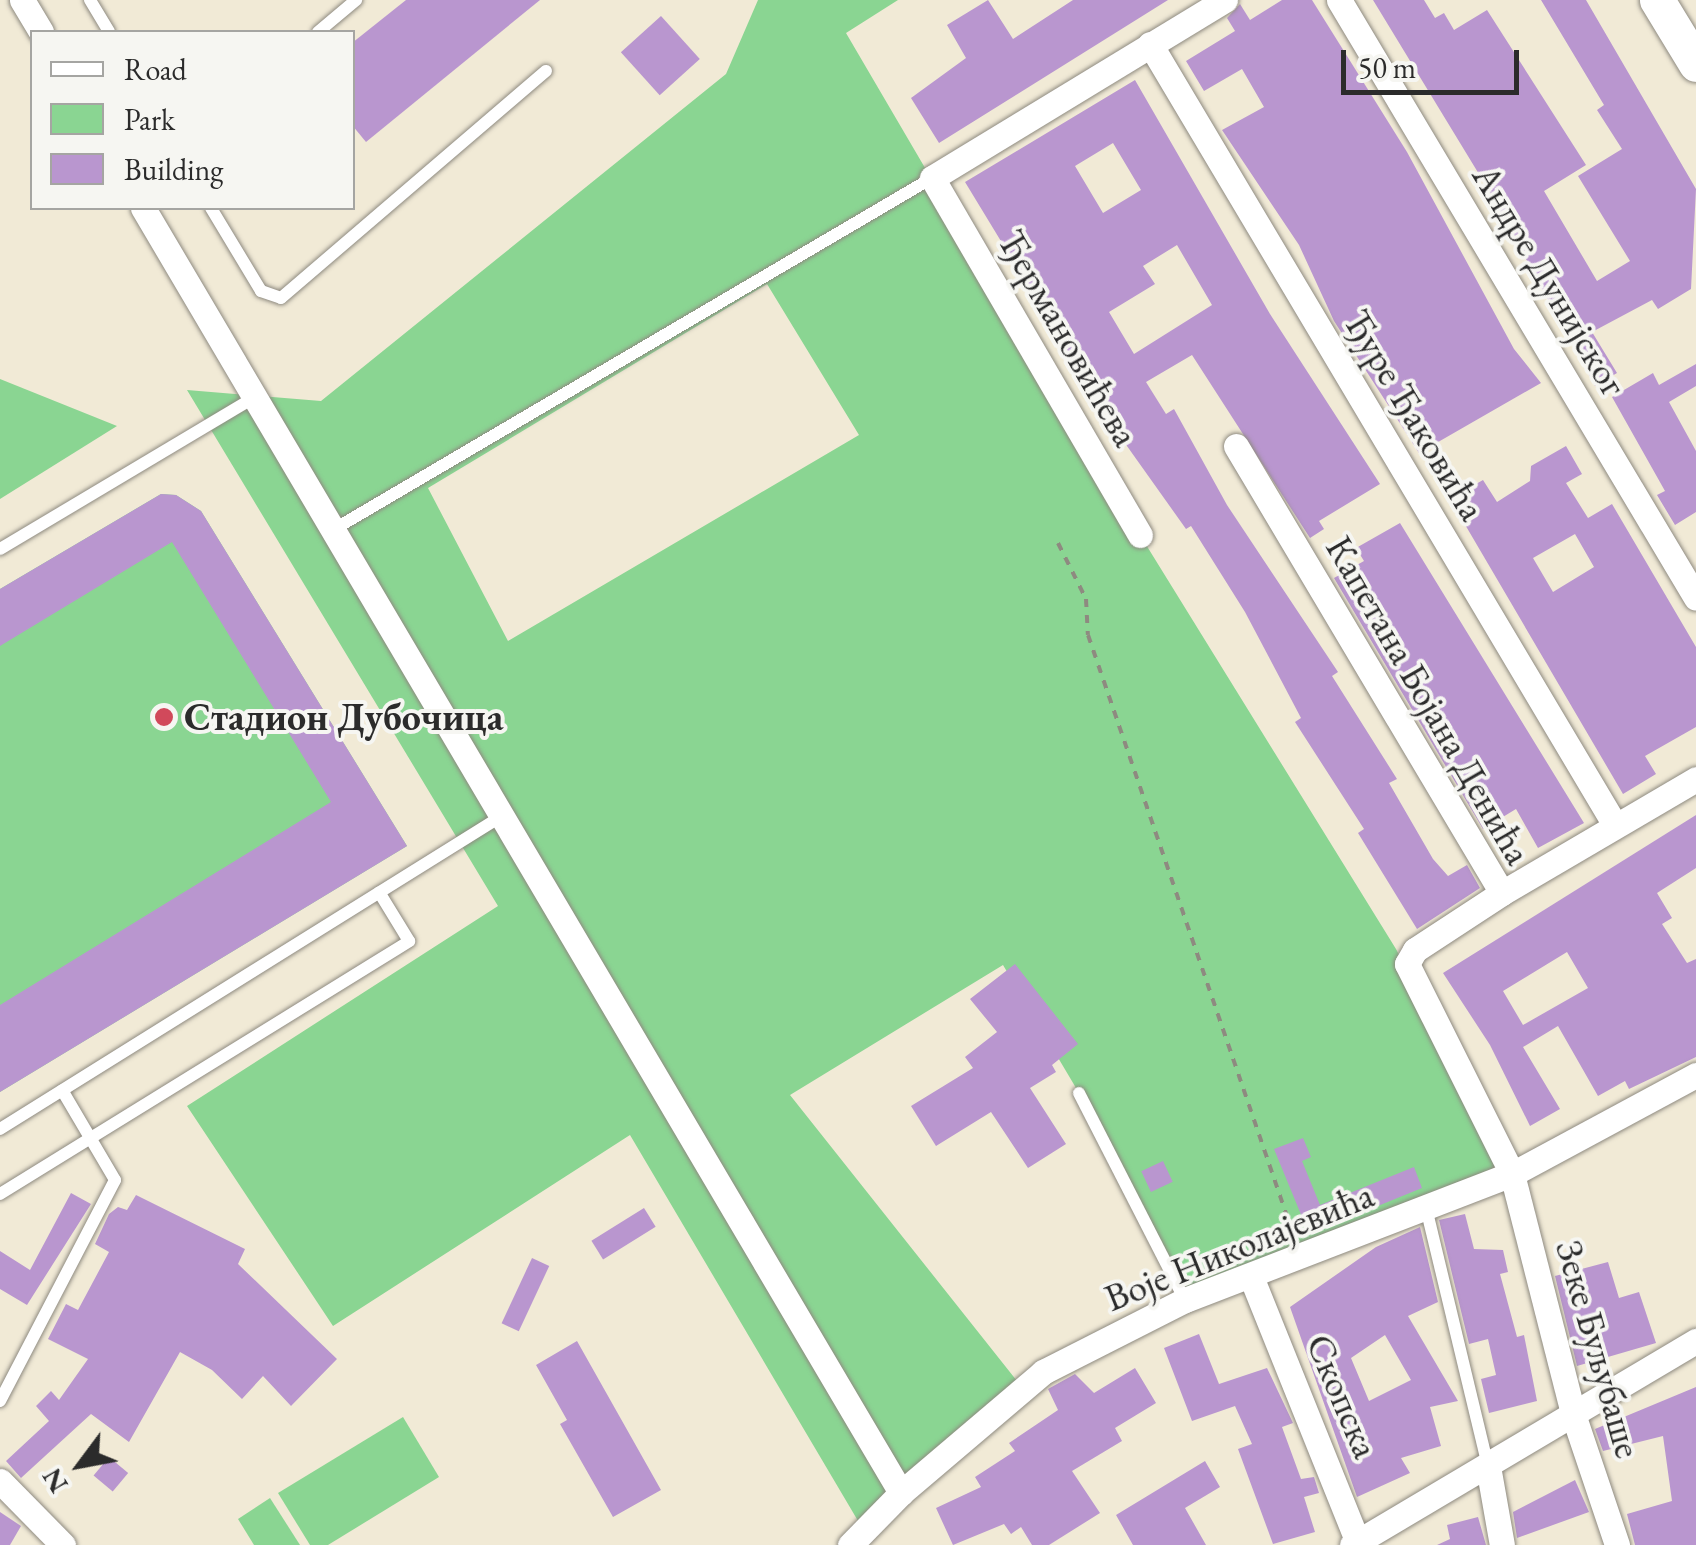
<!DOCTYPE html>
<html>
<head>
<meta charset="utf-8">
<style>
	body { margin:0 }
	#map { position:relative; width:1696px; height:1545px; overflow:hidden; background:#f1ead6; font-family:"EB Garamond",serif }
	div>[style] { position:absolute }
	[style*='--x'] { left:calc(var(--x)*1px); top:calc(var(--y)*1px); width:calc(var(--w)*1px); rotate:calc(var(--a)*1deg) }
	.green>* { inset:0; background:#8ad592 }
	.building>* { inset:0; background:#b996cf; transform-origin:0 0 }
	.path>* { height:4px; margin-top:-2px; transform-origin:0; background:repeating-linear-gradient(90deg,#8e8a80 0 8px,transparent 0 16px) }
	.roads { filter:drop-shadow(0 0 2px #8e8a80) drop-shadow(0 0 2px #8e8a80) }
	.service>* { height:12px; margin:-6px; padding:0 6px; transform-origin:6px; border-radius:6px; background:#fff }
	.minor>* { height:25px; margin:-12.5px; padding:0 12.5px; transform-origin:12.5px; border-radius:12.5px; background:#fff }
	.secondary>* { height:35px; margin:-17.5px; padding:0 17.5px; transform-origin:17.5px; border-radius:17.5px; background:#fff }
	.dots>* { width:28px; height:28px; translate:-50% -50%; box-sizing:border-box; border:5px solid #f6f6f2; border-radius:50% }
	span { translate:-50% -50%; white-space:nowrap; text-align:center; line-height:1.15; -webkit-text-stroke:8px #f6f6f2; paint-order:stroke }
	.street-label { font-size:38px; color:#2b2b2b }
	.poi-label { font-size:38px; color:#2b2b2b; font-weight:700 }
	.left { translate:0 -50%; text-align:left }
	.legend { position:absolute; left:30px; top:30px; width:325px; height:180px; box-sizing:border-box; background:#f6f6f2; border:2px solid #a5a5a2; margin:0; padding:12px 18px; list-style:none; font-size:30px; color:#2b2b2b }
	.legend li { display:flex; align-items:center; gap:20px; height:50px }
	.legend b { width:50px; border:2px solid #a5a5a2 }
	.north { position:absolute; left:30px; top:1415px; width:100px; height:100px; -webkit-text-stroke:8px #f6f6f2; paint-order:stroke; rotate:238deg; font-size:28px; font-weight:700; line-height:40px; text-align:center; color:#2b2b2b }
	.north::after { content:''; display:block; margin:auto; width:35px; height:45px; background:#2b2b2b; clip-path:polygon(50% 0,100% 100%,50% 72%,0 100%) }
	.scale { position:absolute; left:1341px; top:50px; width:178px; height:45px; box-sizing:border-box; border:5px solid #2b2b2b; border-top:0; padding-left:12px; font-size:30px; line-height:35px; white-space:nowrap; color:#2b2b2b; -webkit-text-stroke:8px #f6f6f2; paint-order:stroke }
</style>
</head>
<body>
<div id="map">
	<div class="green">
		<div style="clip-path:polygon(evenodd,758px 0,898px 0,846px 33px,1140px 535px,1396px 949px,1512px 1174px,1185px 1300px,1079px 1093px,1003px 965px,790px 1095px,1021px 1386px,864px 1531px,630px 1135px,333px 1326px,187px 1106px,498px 906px,187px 390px,321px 401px,726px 74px,758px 0,767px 284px,859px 435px,508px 641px,428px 488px,767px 284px)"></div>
		<div style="clip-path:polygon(0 379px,117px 426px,0 499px)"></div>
		<div style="clip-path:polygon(161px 494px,176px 495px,201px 511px,407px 846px,0 1092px,0 589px)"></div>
		<div style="clip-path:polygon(403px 1417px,439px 1477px,328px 1545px,310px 1545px,278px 1493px)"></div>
		<div style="clip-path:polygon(270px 1498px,300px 1545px,254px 1545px,238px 1519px)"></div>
	</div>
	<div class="building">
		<div style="clip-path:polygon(406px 0,540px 0,366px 142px,352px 125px,352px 43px)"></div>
		<div style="clip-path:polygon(988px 0,1013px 39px,1073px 0,1168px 0,939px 143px,911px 98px,966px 58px,947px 25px)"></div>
		<div style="clip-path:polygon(1282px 0,1312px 0,1407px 152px,1514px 349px,1541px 383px,1419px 453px,1334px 321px,1299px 245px,1222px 130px,1264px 107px,1242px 69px,1204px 91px,1186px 61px,1235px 31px,1227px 18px,1240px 4px,1250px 20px)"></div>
		<div style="clip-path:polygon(1373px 0,1424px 0,1435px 18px,1444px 13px,1454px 30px,1487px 10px,1586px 165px,1544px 191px,1597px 281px,1630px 261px,1578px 176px,1622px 149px,1597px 110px,1604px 105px,1541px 0,1586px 0,1696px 189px,1691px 289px,1658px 309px,1652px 300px,1592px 332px,1617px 373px,1595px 386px,1485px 184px)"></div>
		<div style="left:661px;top:16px;width:58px;height:54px;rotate:48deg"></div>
		<div style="clip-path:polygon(evenodd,1135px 80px,1270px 314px,1380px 484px,1319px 521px,1324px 529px,1310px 538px,1192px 355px,1146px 382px,1166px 414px,1174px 409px,1227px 505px,1338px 672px,1332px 676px,1397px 779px,1389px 783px,1433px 859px,1448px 876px,1467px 865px,1480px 888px,1417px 929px,1358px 833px,1364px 829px,1295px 722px,1301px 718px,1245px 612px,1191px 526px,1186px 529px,1117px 432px,965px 182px,1135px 80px,1113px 143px,1141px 190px,1103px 213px,1075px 166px,1113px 143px,1135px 80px,1177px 245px,1212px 305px,1134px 354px,1109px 312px,1155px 284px,1143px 266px,1177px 245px)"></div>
		<div style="clip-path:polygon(1696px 364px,1696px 386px,1669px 402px,1696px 451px,1696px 512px,1675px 525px,1657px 495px,1665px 491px,1612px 397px,1653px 373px,1659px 385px)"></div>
		<div style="clip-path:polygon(evenodd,1566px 446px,1582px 474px,1566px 483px,1588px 518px,1612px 504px,1696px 647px,1696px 727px,1645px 756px,1656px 774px,1623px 794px,1450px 499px,1483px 480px,1497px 502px,1530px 481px,1531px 466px,1566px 446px,1575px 534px,1594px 567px,1553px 592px,1533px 558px,1575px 534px)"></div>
		<div style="clip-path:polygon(161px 494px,176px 495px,201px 511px,407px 846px,0 1092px,0 1005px,331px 802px,172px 542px,0 646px,0 589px)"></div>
		<div style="clip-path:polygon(1400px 523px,1584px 823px,1538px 848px,1516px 809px,1483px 829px,1334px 578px,1364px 561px,1356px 548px)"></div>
		<div style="clip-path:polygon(evenodd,1696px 815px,1696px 868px,1657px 893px,1672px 918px,1662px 924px,1687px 963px,1696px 959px,1696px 1057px,1629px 1089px,1625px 1081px,1598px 1096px,1558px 1026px,1523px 1047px,1560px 1109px,1530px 1126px,1490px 1045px,1443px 973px,1696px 815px,1567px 952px,1588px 988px,1523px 1025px,1503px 991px,1567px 952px)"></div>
		<div style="clip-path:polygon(1015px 964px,1078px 1044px,1052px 1065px,1056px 1072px,1030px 1088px,1066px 1144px,1028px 1168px,991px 1112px,936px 1146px,911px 1106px,973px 1068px,965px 1057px,997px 1032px,970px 999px)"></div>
		<div style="clip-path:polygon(1303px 1138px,1311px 1157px,1302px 1161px,1320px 1205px,1414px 1167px,1422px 1188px,1309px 1234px,1274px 1149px)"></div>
		<div style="left:1163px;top:1161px;width:23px;height:24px;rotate:65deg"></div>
		<div style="clip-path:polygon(71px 1193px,91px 1204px,27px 1305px,0 1289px,0 1251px,30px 1270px)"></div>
		<div style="clip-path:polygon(136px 1195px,245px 1249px,238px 1264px,337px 1359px,291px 1406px,263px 1376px,242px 1399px,212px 1370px,180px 1352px,129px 1442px,91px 1414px,21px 1478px,6px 1461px,49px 1421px,36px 1406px,51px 1391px,59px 1400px,88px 1359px,48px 1339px,66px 1304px,78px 1310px,109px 1252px,95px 1244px,109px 1214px,118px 1207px,127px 1210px)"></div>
		<div style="left:644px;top:1208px;width:22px;height:62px;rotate:58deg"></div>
		<div style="clip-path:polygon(1465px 1214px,1474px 1249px,1503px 1250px,1508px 1272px,1500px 1274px,1517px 1337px,1524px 1335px,1537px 1401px,1489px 1413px,1481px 1379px,1496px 1375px,1488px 1339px,1469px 1344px,1439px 1220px)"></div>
		<div style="clip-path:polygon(evenodd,1420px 1227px,1438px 1302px,1408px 1316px,1458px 1401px,1430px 1407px,1441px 1446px,1401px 1458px,1410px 1473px,1357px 1497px,1290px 1307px,1376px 1247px,1420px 1227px,1385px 1335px,1411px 1380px,1369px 1401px,1351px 1358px,1385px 1335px)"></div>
		<div style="left:532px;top:1258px;width:19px;height:72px;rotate:25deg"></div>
		<div style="clip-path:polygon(1608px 1262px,1619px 1298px,1639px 1292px,1656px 1343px,1577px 1366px,1555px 1276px)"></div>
		<div style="clip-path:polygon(1199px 1334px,1219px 1384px,1267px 1368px,1293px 1423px,1282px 1427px,1301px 1479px,1314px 1477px,1319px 1493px,1304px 1497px,1315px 1532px,1273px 1544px,1238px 1449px,1252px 1444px,1235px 1406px,1192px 1421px,1164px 1348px)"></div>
		<div style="clip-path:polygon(577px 1341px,661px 1490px,613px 1517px,560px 1424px,567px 1420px,536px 1365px)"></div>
		<div style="clip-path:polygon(1135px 1368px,1156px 1403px,1115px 1428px,1122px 1441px,1072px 1471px,1100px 1513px,1049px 1545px,1032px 1545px,1021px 1527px,1011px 1534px,1004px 1524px,953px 1545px,936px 1508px,981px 1487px,975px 1477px,1015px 1451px,1009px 1443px,1058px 1410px,1048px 1389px,1075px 1374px,1094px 1393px)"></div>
		<div style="clip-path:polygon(1696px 1387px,1696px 1545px,1635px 1545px,1627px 1514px,1672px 1501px,1663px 1436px,1603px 1451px,1595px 1429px)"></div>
		<div style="left:109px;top:1457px;width:25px;height:24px;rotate:40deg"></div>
		<div style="clip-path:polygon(1205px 1461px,1220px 1487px,1185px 1508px,1206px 1545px,1133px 1545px,1116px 1515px)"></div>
		<div style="clip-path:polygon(1575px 1480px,1589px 1512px,1517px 1538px,1513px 1512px)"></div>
		<div style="clip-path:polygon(0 1512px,21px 1526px,10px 1545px,0 1545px)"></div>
		<div style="clip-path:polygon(1478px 1517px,1486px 1545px,1437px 1545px,1450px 1539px,1447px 1525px)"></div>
	</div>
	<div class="path">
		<div style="--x:1058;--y:543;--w:63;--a:63.4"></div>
		<div style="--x:1086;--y:599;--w:36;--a:87"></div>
		<div style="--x:1088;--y:635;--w:630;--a:71.1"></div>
	</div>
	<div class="roads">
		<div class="service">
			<div style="--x:90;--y:0;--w:37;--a:59"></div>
			<div style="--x:318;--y:32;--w:50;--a:-40.1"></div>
			<div style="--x:211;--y:208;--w:97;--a:58.9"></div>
			<div style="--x:261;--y:291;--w:21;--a:19"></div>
			<div style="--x:281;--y:298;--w:349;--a:-40.6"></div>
			<div style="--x:331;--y:531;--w:697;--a:-30.43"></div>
			<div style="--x:0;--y:549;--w:295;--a:-30.8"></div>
			<div style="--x:1079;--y:1093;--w:233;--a:62.9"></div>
			<div style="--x:0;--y:1129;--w:589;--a:-31.96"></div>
			<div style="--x:0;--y:1194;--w:481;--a:-31.7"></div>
			<div style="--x:409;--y:941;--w:57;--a:-121.5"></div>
			<div style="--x:1427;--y:1212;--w:261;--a:76.5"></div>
			<div style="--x:0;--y:1401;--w:249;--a:-62.5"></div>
			<div style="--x:115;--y:1180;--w:104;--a:-120.5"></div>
		</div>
		<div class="minor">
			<div style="--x:22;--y:0;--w:37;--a:59"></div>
			<div style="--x:1339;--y:0;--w:696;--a:59.16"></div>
			<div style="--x:1150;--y:44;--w:909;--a:59.23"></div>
			<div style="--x:143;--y:208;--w:1492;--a:59.46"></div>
			<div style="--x:1236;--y:446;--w:520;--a:59.24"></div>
			<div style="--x:1502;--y:893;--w:104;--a:146.8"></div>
			<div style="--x:1415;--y:950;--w:16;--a:120"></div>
			<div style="--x:1407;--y:964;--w:235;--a:63.4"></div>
			<div style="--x:1512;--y:1174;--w:248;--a:75.7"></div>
			<div style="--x:1573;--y:1414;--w:138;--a:71.4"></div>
			<div style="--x:1140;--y:535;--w:413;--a:-120.2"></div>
			<div style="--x:932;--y:178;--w:343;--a:-31.3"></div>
			<div style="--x:1502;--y:893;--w:225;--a:-30.4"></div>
			<div style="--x:1252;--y:1279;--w:287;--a:68.1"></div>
			<div style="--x:1488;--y:1466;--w:80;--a:80"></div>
			<div style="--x:0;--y:1481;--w:90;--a:45.5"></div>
			<div style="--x:850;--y:1545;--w:73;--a:-45.6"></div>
			<div style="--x:901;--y:1493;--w:187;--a:-40.4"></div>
			<div style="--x:1043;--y:1372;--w:159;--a:-26.9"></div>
			<div style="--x:1185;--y:1300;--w:350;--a:-21.1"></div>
			<div style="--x:1512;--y:1174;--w:209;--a:-28.3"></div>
			<div style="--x:1352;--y:1545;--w:400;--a:-30.7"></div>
		</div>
		<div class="secondary">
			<div style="--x:1657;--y:0;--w:75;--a:58.6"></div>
		</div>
	</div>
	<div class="dots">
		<div style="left:164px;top:717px;background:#d1495b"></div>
	</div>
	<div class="street-label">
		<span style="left:1550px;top:280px;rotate:59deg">Андре Дунијског</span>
		<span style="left:1069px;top:338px;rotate:60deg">Ђермановићева</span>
		<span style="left:1415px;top:415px;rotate:59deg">Ђуре Ђаковића</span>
		<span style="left:1429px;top:700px;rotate:60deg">Капетана Бојана Денића</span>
		<span style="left:1239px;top:1246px;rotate:-22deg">Воје Николајевића</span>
		<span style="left:1599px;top:1349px;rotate:74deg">Зеке Буљубаше</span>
		<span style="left:1343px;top:1396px;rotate:67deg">Скопска</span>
	</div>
	<div class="poi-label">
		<span class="left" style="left:184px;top:717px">Стадион Дубочица</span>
	</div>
	<ul class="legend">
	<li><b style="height:12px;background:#fff"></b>Road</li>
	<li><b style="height:28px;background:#8ad592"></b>Park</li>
	<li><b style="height:28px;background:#b996cf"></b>Building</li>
	</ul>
	<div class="north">N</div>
	<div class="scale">50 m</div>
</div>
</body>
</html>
